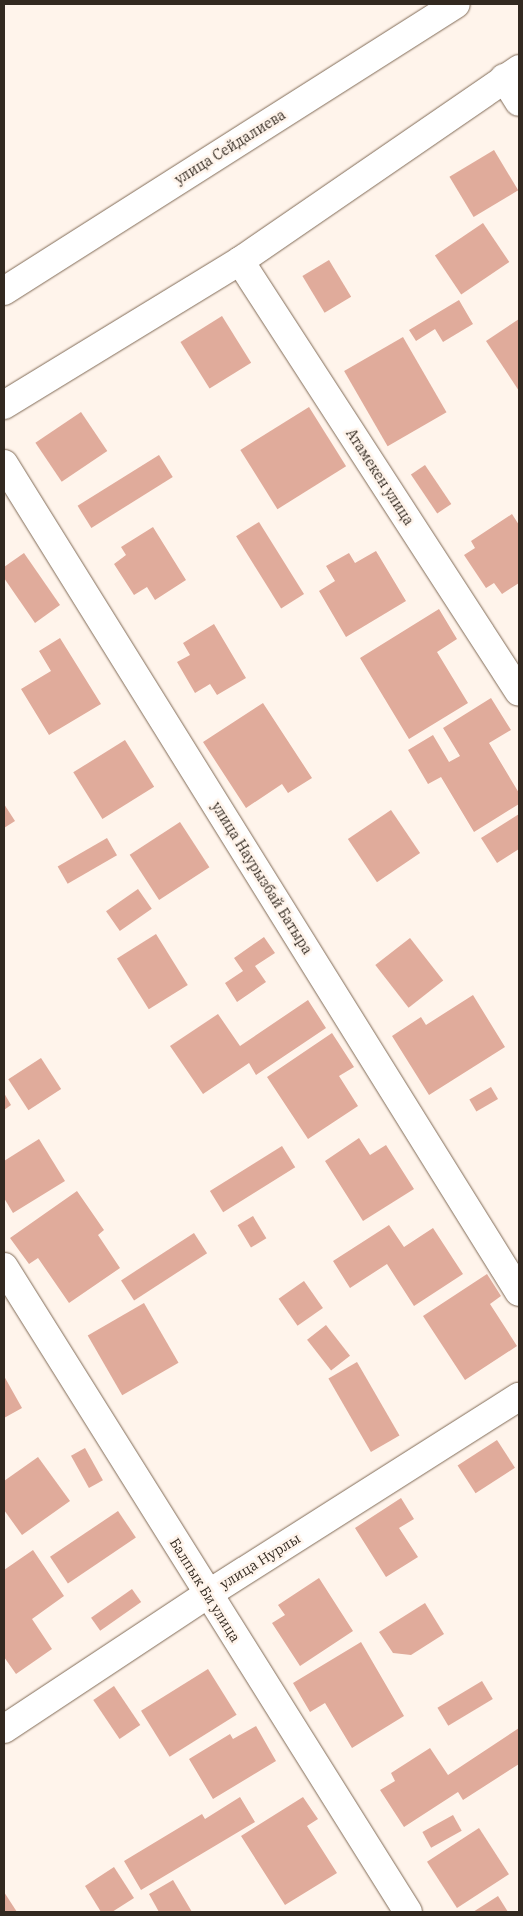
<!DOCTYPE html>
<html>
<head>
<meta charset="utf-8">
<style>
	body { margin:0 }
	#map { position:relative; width:523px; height:1916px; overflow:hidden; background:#fff4eb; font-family:"IBM Plex Serif",serif }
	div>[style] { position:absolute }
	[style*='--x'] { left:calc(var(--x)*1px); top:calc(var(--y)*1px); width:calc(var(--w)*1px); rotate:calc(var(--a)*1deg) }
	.building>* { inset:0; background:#e0ab9b; transform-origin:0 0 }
	.roads { filter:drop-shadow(0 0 1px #816b57) drop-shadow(0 0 1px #816b57) }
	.minor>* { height:28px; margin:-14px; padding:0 14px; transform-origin:14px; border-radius:14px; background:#fff }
	.major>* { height:28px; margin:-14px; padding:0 14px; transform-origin:14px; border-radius:14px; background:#fff }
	span { translate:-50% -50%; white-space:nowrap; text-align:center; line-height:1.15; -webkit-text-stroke:5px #fff4eb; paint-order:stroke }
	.street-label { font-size:14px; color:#322920 }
	.frame { position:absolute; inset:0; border:5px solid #322920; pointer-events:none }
</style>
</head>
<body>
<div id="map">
	<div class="building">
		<div style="left:494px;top:150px;width:47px;height:52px;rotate:59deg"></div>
		<div style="left:483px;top:223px;width:47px;height:58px;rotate:56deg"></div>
		<div style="left:329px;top:260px;width:43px;height:31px;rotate:59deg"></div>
		<div style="clip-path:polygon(459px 300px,473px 324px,443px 342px,435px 329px,416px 341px,409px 330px)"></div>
		<div style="left:222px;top:316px;width:55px;height:49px;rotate:58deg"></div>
		<div style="clip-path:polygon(519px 319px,519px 391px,486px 341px)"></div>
		<div style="left:403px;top:337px;width:87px;height:68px;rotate:60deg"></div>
		<div style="left:309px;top:407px;width:70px;height:81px;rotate:58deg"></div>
		<div style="left:81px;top:412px;width:47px;height:55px;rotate:56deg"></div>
		<div style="left:159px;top:455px;width:26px;height:96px;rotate:58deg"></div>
		<div style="left:425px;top:465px;width:47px;height:17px;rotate:56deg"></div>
		<div style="clip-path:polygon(512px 514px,519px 525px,519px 583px,502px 594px,494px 583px,486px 588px,464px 555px,475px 548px,471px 541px)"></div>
		<div style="left:259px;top:522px;width:85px;height:27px;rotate:58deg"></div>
		<div style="clip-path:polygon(153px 527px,186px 580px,155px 600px,147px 587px,134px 595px,114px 564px,126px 555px,121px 547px)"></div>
		<div style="clip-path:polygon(376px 551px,406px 601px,346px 637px,319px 591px,335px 581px,326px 566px,349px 553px,355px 563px)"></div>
		<div style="clip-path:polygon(24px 553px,60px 605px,35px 623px,4px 578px,4px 567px)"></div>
		<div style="clip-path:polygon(439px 609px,457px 639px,437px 652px,468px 703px,409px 739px,360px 658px)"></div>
		<div style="clip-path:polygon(214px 624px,246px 678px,217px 695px,210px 684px,195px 693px,177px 662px,190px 655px,183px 643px)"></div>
		<div style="clip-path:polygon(60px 638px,101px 704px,49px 735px,21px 689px,51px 671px,39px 651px)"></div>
		<div style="clip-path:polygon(491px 698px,511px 730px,489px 743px,519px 793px,519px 804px,474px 832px,441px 777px,428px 784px,408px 750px,433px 735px,449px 762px,460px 756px,443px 728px)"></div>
		<div style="clip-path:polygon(263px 703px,312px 778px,288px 793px,282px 784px,246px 808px,203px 742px)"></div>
		<div style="left:125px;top:740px;width:55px;height:61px;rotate:58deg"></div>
		<div style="clip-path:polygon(4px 804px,15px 821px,4px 828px)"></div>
		<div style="left:391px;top:810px;width:52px;height:52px;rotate:56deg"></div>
		<div style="clip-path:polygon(519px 814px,519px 849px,497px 863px,481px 838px)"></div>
		<div style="left:180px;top:822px;width:54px;height:60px;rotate:57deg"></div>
		<div style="left:107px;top:838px;width:20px;height:57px;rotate:60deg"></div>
		<div style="left:138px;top:889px;width:24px;height:39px;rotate:55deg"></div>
		<div style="left:156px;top:934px;width:60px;height:46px;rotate:58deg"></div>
		<div style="clip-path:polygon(264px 937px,275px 953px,255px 966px,266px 982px,237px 1002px,225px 983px,243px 971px,234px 958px)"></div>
		<div style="left:410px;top:938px;width:54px;height:44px;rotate:52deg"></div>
		<div style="clip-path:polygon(473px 995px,505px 1047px,429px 1095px,392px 1036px,421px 1017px,426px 1025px)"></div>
		<div style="clip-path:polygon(308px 1000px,326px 1028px,256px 1075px,249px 1063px,203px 1094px,170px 1046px,218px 1014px,240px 1046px)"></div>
		<div style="clip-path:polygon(332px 1033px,354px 1067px,339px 1076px,358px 1106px,308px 1139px,267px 1077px)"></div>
		<div style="left:41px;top:1058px;width:37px;height:39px;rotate:57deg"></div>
		<div style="left:491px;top:1087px;width:14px;height:25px;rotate:60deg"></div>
		<div style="clip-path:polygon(4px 1093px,11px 1105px,4px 1110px)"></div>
		<div style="clip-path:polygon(359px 1138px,370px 1155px,386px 1145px,414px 1189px,363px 1221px,325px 1161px)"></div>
		<div style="clip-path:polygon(39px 1139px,65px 1181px,13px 1213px,4px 1198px,4px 1161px)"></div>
		<div style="left:282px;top:1146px;width:25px;height:85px;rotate:58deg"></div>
		<div style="clip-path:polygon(77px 1191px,104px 1230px,98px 1235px,120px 1268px,69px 1303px,38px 1258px,29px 1264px,10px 1238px)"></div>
		<div style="left:253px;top:1216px;width:26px;height:18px;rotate:59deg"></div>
		<div style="clip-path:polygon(389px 1225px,404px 1247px,433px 1228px,463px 1274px,414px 1306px,387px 1264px,350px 1288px,333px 1261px)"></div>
		<div style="left:194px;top:1233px;width:24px;height:87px;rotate:57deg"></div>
		<div style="clip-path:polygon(487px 1274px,501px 1296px,490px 1304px,517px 1346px,465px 1380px,423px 1316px)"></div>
		<div style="left:304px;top:1281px;width:33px;height:31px;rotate:55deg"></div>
		<div style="left:144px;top:1303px;width:69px;height:65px;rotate:60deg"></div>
		<div style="left:326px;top:1325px;width:39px;height:24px;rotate:52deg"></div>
		<div style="left:357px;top:1362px;width:85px;height:33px;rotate:60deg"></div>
		<div style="clip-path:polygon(4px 1376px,22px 1408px,4px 1418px)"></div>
		<div style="left:497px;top:1440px;width:33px;height:47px;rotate:57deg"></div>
		<div style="left:85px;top:1448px;width:37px;height:16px;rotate:61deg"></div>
		<div style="clip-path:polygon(38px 1457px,70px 1501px,22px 1535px,4px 1510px,4px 1481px)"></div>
		<div style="clip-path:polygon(401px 1498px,414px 1519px,399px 1528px,418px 1557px,386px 1577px,355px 1528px)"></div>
		<div style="left:118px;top:1511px;width:32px;height:82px;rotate:56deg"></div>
		<div style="clip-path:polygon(33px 1550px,64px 1596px,32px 1619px,52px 1649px,16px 1674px,4px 1657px,4px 1570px)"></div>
		<div style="clip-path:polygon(319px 1578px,353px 1631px,300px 1666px,272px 1623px,285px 1615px,278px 1605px)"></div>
		<div style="left:132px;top:1589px;width:16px;height:50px;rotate:55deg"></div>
		<div style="clip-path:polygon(425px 1603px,444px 1634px,411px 1655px,393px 1653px,379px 1632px)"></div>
		<div style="clip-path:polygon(361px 1642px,404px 1716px,352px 1748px,325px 1703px,310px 1712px,293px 1683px)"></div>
		<div style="left:208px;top:1669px;width:54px;height:79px;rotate:58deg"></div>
		<div style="left:482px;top:1681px;width:21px;height:52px;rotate:59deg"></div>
		<div style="left:114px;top:1686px;width:47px;height:25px;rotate:56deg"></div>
		<div style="clip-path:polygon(256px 1726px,276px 1761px,213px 1799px,189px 1759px,230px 1734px,233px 1739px)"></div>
		<div style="clip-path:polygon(519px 1728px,519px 1764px,463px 1800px,458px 1792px,404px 1827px,380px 1790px,395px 1781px,391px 1773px,430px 1748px,448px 1775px)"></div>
		<div style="clip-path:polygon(240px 1797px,255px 1822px,141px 1890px,124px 1861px,202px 1814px,205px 1819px)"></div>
		<div style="clip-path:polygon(303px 1797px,318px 1819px,307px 1826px,337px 1873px,285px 1905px,241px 1836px)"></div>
		<div style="left:453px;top:1815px;width:18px;height:35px;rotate:61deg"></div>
		<div style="left:479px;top:1828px;width:55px;height:62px;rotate:57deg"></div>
		<div style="clip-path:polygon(114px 1867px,134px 1898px,112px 1912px,101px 1912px,85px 1886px)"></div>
		<div style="clip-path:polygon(173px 1880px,192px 1912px,159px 1912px,149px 1894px)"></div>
		<div style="clip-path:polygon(4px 1892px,17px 1912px,4px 1912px)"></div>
		<div style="clip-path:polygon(498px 1896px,508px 1912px,473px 1912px)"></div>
	</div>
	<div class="roads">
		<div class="minor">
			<div style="--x:504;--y:78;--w:28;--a:58"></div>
			<div style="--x:240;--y:261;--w:513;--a:57.08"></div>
			<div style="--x:4;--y:405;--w:276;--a:-31.4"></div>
			<div style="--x:240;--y:261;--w:339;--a:-34.5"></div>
			<div style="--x:4;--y:464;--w:975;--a:58.12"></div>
			<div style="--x:4;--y:1267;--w:761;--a:57.94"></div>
			<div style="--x:4;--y:1729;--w:245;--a:-33.5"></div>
			<div style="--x:208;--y:1594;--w:368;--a:-32.4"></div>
		</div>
		<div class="major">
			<div style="--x:4;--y:291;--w:535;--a:-32.41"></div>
		</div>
	</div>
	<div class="street-label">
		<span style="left:230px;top:147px;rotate:-32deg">улица Сейдалиева</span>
		<span style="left:380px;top:477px;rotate:57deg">Атамекен улица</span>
		<span style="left:262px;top:878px;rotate:58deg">улица Наурызбай Батыра</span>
		<span style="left:260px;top:1561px;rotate:-32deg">улица Нурлы</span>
		<span style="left:205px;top:1590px;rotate:58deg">Балпык Би улица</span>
	</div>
	<div class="frame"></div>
</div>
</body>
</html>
